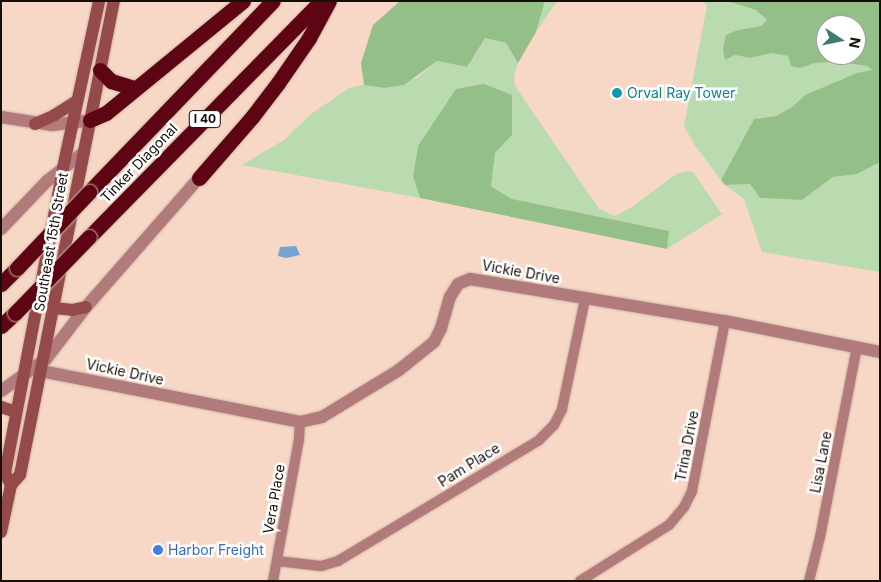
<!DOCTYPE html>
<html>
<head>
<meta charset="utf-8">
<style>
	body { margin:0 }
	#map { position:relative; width:881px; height:582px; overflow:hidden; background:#f7d8c6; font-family:Inter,sans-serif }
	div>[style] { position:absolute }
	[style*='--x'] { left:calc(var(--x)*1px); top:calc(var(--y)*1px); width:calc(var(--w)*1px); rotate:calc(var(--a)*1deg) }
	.green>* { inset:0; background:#badab0 }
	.forest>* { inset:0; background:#95bf89 }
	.water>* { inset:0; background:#73a2d3 }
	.roads { filter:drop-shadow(0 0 1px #cfb4a4) drop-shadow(0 0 1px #cfb4a4) }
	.minor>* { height:10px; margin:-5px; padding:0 5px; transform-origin:5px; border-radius:5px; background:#b07b7a }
	.tertiary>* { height:12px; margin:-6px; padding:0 6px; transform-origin:6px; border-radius:6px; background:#b07b7a }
	.secondary>* { height:12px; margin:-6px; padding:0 6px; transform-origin:6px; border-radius:6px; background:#94494a }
	.motorway>* { height:15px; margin:-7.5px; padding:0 7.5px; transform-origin:7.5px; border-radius:7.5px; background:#5e0513 }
	.bridges { filter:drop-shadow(0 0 1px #cfb4a4) drop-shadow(0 0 1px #cfb4a4) }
	.motorway-bridge>* { height:15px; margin:-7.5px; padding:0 7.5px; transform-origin:7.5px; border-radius:7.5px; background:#5e0513 }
	.dots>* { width:14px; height:14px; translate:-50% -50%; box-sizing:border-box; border:2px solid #fff; border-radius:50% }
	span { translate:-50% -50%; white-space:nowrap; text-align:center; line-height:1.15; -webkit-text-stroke:5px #fff; paint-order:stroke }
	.shield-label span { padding:1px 4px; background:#fff; border:1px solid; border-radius:4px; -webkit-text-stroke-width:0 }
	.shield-label { font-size:12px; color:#180e08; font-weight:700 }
	.culture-label { font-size:14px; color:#0d838f }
	.left { translate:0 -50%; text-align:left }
	.street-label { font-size:14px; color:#180e08 }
	.shop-label { font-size:14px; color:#366cbe }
	.frame { position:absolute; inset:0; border:2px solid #180e08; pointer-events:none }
	.north { position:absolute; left:816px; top:15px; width:50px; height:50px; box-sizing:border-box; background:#fff; border:1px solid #a39f9c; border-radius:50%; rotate:101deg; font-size:14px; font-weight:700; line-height:20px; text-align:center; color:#180e08 }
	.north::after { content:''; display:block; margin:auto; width:18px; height:22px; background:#3b7d6e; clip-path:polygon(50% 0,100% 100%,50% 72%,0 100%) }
</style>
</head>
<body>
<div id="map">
	<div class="green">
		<div style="clip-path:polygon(545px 1px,557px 1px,536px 32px)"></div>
		<div style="clip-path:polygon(703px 1px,727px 1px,756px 10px,767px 20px,761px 26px,738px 30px,735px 55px,750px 58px,771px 53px,788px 56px,800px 68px,815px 63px,840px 62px,867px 66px,872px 71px,857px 73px,805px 95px,792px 107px,776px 116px,754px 119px,721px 180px,694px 144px,684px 126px,707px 6px)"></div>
		<div style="clip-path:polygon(485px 38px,506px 43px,518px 63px,514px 76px,515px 86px,599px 209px,615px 216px,632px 207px,676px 174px,688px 171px,693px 172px,722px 214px,667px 249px,668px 231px,512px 199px,491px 185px,495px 153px,512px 135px,437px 120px,418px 146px,413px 176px,420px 198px,242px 165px,284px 140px,311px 114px,349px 88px,364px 85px,384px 88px,417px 78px,437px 61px,467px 67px)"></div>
		<div style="clip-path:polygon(880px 132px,880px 272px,762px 252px,744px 199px,725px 185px,750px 184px,760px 198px,802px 200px,833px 177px,857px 174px,871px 167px)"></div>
	</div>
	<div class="forest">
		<div style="clip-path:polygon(400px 1px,545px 1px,536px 32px,518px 63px,506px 43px,485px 38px,467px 67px,437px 61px,404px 85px,384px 88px,364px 85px,361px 63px,373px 25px)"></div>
		<div style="clip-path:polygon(evenodd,727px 1px,880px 1px,880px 162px,857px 174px,833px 177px,802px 200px,760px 198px,750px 184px,725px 185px,721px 180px,754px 119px,776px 116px,792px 107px,805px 95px,857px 73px,872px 70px,867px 66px,840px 62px,815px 63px,800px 68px,791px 66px,788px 56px,771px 53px,750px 58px,735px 55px,725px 60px,723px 49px,726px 35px,738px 30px,761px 26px,767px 20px,756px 10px,727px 1px,826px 25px,856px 25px,856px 55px,826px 55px,826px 25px)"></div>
		<div style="clip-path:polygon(484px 84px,512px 95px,512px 135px,495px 153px,491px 186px,512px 199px,669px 231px,667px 249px,420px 198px,413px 176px,418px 146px,456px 89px)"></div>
	</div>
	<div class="water">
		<div style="clip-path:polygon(296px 246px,300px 255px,286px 258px,278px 256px,280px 247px)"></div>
	</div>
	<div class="roads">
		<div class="minor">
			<div style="--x:277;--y:561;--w:44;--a:6.5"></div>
			<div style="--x:321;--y:566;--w:18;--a:-16"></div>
			<div style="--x:338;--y:561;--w:235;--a:-31"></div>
			<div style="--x:539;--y:440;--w:21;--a:-45"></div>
			<div style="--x:554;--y:425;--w:18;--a:-63"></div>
			<div style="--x:562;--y:409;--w:112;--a:-78.2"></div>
			<div style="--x:273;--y:581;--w:144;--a:-79.6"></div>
			<div style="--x:299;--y:439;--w:17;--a:-87"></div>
			<div style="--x:580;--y:581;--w:105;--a:-32.2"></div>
			<div style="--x:669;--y:525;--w:23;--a:-50"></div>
			<div style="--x:684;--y:507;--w:18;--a:-63"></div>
			<div style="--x:692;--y:491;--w:173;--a:-79"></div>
			<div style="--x:809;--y:581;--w:45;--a:-76"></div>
			<div style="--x:820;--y:537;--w:194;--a:-79"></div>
		</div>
		<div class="tertiary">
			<div style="--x:1;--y:117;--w:52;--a:8.9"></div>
			<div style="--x:52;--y:125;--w:38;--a:-7"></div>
			<div style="--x:1;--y:229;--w:66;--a:-46.2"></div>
			<div style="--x:47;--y:181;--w:46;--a:-37.9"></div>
			<div style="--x:41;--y:371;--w:264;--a:11.1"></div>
			<div style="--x:300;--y:422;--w:23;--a:-13"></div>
			<div style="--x:322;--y:417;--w:90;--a:-31.4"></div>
			<div style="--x:399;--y:370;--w:45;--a:-38.7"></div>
			<div style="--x:434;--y:342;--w:16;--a:-63"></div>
			<div style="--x:441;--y:328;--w:32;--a:-74"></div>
			<div style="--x:450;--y:297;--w:15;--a:-58"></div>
			<div style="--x:458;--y:284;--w:13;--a:-23"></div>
			<div style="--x:470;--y:279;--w:258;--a:9.4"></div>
			<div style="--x:725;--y:321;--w:158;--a:11.3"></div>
			<div style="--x:1;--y:391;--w:55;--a:-35.4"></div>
			<div style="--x:46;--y:359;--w:66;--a:-52.4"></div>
			<div style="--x:86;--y:307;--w:171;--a:-48.8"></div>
		</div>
		<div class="secondary">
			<div style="--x:35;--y:124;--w:20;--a:-24"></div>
			<div style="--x:53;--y:116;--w:28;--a:-32"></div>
			<div style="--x:54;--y:308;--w:18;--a:6"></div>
			<div style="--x:72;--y:310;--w:14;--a:-12"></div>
			<div style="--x:1;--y:407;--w:16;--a:18"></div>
			<div style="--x:11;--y:485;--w:13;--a:-117"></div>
			<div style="--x:5;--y:473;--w:310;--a:-79.2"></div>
			<div style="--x:63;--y:168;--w:171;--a:-77.8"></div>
			<div style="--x:1;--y:532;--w:48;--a:-78"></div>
			<div style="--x:11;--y:485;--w:13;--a:-48"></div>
			<div style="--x:20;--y:475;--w:483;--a:-78.8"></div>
		</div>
		<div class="motorway">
			<div style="--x:100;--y:70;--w:16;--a:45"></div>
			<div style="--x:111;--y:81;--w:24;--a:17"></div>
			<div style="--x:90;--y:120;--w:17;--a:-24"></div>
			<div style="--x:106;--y:113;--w:177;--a:-39.3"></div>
			<div style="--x:199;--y:178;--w:81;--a:-49"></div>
			<div style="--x:252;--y:117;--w:43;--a:-52.6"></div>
			<div style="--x:278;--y:83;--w:55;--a:-55.4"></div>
			<div style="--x:309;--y:38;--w:42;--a:-61.6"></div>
			<div style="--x:89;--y:192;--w:265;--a:-46.1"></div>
			<div style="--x:89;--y:237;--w:331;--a:-45.5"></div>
			<div style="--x:1;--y:284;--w:23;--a:-45"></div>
			<div style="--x:1;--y:326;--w:19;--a:-43"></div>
		</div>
	</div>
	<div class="bridges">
		<div class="motorway-bridge">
			<div style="--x:17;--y:268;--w:105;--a:-46.5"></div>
			<div style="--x:15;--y:313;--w:106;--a:-45.8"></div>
		</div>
	</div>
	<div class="dots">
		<div style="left:617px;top:93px;background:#0f9aa8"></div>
		<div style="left:158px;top:550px;background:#3f7fe0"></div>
	</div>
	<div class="shield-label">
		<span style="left:205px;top:119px">I 40</span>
	</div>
	<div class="culture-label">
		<span class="left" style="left:627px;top:93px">Orval Ray Tower</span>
	</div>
	<div class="street-label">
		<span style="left:139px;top:163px;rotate:-46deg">Tinker Diagonal</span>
		<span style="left:51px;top:242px;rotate:-80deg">Southeast 15th Street</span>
		<span style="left:521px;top:272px;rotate:10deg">Vickie Drive</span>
		<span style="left:125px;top:372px;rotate:12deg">Vickie Drive</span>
		<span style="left:687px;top:446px;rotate:-79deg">Trina Drive</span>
		<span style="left:821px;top:462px;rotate:-79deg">Lisa Lane</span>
		<span style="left:469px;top:465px;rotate:-32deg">Pam Place</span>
		<span style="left:274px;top:499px;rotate:-80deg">Vera Place</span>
	</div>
	<div class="shop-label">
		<span class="left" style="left:168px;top:550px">Harbor Freight</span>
	</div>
	<div class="frame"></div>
	<div class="north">N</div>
</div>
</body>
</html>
